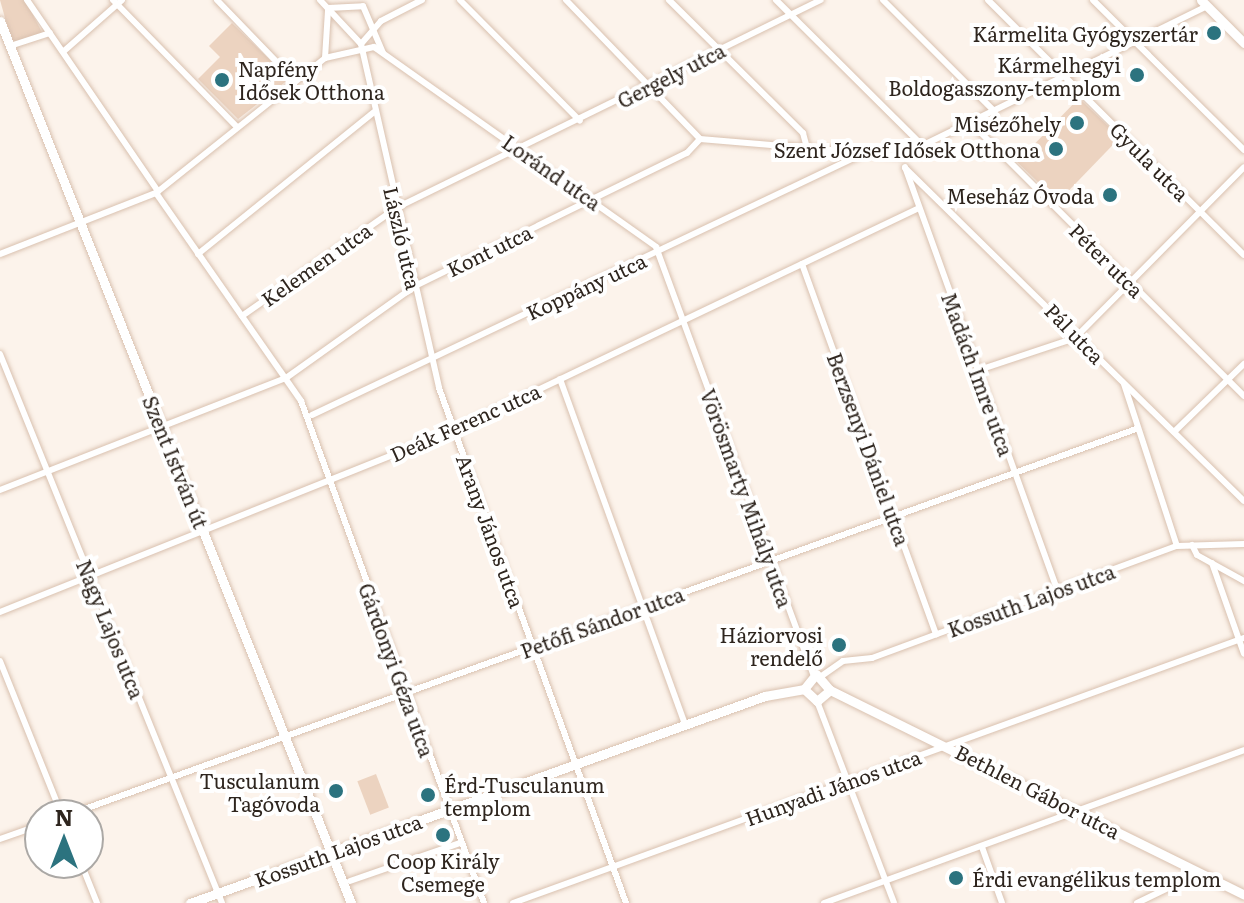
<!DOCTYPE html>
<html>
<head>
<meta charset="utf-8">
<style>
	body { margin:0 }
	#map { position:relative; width:1244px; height:903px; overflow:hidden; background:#fcf3eb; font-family:Literata,serif }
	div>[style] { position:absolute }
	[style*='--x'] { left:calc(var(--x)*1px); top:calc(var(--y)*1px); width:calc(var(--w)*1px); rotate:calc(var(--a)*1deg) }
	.green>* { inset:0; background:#ecd3c0; transform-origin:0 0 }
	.roads { filter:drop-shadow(0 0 2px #d9c1af) drop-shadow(0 0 2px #d9c1af) }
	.street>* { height:6px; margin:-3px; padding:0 3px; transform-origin:3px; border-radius:3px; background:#fff }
	.secondary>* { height:9px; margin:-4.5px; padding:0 4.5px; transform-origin:4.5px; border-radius:4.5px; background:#fff }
	.dots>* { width:22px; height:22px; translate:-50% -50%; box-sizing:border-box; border:4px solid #fff; border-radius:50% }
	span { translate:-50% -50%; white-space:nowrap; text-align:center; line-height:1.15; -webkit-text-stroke:8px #fff; paint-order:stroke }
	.poi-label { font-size:20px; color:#2e251e }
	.right { translate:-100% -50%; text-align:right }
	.left { translate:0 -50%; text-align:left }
	.street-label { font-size:20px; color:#2e251e }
	.north { position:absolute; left:24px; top:799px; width:80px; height:80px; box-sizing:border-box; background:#fff; border:2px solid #aba8a5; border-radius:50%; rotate:0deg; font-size:22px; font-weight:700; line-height:32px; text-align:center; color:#2e251e }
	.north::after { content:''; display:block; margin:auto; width:28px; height:36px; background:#2c737f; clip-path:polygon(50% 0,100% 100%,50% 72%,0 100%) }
</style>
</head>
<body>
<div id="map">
	<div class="green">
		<div style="clip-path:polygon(0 0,25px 0,43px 34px,12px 43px)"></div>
		<div style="clip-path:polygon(232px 23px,289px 79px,238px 119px,198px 79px,220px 57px,209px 46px)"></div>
		<div style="left:1079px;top:98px;width:57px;height:89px;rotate:44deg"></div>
		<div style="left:376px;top:774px;width:36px;height:20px;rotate:69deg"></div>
	</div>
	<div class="roads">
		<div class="street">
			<div style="--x:27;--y:0;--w:232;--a:55.6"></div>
			<div style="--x:113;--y:0;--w:177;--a:45.7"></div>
			<div style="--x:217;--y:0;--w:112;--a:46.1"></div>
			<div style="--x:320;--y:0;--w:60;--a:47"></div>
			<div style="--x:361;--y:44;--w:353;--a:77.2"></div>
			<div style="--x:439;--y:388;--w:548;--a:70.04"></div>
			<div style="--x:460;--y:0;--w:170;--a:45.2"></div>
			<div style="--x:566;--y:0;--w:193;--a:46"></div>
			<div style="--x:669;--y:0;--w:189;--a:44.8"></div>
			<div style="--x:803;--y:133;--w:16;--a:75"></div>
			<div style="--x:776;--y:0;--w:209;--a:44.8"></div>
			<div style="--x:883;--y:0;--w:158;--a:45"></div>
			<div style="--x:988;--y:0;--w:361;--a:44.9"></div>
			<div style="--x:1093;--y:0;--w:213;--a:44.8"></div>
			<div style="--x:328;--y:8;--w:35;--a:-3"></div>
			<div style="--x:363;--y:6;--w:51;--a:66.9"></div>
			<div style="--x:361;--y:44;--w:30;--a:-49"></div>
			<div style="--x:381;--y:21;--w:46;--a:-27.1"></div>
			<div style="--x:10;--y:46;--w:42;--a:-18"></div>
			<div style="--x:64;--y:51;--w:77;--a:-41.3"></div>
			<div style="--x:325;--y:58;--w:48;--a:-86.4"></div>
			<div style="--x:971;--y:123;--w:386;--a:45"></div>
			<div style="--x:700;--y:139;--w:202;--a:4.8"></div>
			<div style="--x:901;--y:156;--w:341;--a:-26.1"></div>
			<div style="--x:905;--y:167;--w:451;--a:70.2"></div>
			<div style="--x:905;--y:168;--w:475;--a:44.5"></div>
			<div style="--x:156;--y:193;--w:254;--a:55.1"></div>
			<div style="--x:301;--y:401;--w:534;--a:69.97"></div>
			<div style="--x:0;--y:254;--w:168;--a:-21.4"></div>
			<div style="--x:156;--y:193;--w:216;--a:-38.6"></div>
			<div style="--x:325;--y:58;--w:50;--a:-12.7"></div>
			<div style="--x:374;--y:47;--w:346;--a:35.3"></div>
			<div style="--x:656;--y:247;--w:455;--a:69.8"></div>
			<div style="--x:198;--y:254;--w:226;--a:-38.9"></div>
			<div style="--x:802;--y:264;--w:394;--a:70.1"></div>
			<div style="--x:242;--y:316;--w:188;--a:-35"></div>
			<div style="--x:396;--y:208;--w:473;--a:-26.1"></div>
			<div style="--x:0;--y:354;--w:592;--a:67.98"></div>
			<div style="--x:976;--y:371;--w:104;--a:-18.4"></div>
			<div style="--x:1075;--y:338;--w:240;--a:-45.3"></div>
			<div style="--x:560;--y:379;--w:368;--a:70.1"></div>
			<div style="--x:1124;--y:384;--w:170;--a:71.9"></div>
			<div style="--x:312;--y:415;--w:607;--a:-25.38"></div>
			<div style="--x:1174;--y:432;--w:98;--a:-44.2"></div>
			<div style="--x:0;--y:490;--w:307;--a:-21.4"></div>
			<div style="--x:286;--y:378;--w:158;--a:-35.5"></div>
			<div style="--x:415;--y:286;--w:303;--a:-26.1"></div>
			<div style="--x:687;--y:153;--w:19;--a:-47"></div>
			<div style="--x:1192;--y:545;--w:11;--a:63"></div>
			<div style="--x:1197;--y:555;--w:54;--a:29"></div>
			<div style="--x:1212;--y:563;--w:96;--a:70.6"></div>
			<div style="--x:0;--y:612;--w:489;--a:-21.8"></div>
			<div style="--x:454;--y:430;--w:515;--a:-25.52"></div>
			<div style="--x:0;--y:661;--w:166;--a:68.1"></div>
			<div style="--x:823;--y:675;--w:24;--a:-35"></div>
			<div style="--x:843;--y:661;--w:29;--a:-6"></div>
			<div style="--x:872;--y:658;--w:325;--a:-20.2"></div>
			<div style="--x:1177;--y:546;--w:67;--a:-1.7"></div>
			<div style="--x:817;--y:701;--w:216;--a:69.1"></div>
			<div style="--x:68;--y:815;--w:1136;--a:-19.87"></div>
			<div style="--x:0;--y:839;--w:42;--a:-19.3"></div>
			<div style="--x:982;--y:847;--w:59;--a:70.3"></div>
			<div style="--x:81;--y:863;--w:43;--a:68.2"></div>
			<div style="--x:350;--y:881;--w:116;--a:-19.1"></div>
			<div style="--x:513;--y:903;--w:778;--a:-19.93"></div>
			<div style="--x:824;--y:903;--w:447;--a:-20"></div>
			<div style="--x:1137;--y:903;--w:69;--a:-25.8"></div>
		</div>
		<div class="secondary">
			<div style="--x:1201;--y:0;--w:61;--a:45"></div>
			<div style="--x:0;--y:21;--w:949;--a:68.3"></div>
			<div style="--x:804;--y:689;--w:19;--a:-51"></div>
			<div style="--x:816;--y:674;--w:21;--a:49"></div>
			<div style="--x:804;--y:689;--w:18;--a:43"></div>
			<div style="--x:817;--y:701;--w:17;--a:-40"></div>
			<div style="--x:830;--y:690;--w:462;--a:26.3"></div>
			<div style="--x:190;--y:903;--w:611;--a:-19.8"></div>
			<div style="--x:765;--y:696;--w:40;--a:-10"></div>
		</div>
	</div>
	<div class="dots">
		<div style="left:1214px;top:33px;background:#2c737f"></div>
		<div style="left:1137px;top:75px;background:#2c737f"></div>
		<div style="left:222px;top:80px;background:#2c737f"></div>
		<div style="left:1077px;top:123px;background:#2c737f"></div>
		<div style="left:1056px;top:149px;background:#2c737f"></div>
		<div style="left:1110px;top:195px;background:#2c737f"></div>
		<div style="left:839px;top:645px;background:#2c737f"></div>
		<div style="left:336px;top:791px;background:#2c737f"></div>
		<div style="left:428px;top:795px;background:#2c737f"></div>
		<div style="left:443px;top:835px;background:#2c737f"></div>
		<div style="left:956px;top:878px;background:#2c737f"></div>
	</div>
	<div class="poi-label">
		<span class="right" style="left:1198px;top:33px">Kármelita Gyógyszertár</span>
		<span class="right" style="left:1121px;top:76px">Kármelhegyi<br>Boldogasszony-templom</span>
		<span class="left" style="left:238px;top:80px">Napfény<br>Idősek Otthona</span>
		<span class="right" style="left:1061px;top:123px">Misézőhely</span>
		<span class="right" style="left:1040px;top:149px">Szent József Idősek Otthona</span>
		<span class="right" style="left:1094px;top:195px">Meseház Óvoda</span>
		<span class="right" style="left:823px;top:646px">Háziorvosi<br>rendelő</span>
		<span class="right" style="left:320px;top:792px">Tusculanum<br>Tagóvoda</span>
		<span class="left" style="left:444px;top:796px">Érd-Tusculanum<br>templom</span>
		<span style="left:443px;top:872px">Coop Király<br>Csemege</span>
		<span class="left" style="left:972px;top:878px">Érdi evangélikus templom</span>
	</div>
	<div class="street-label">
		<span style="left:671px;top:75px;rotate:-27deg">Gergely utca</span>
		<span style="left:1150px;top:161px;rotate:45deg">Gyula utca</span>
		<span style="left:552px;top:172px;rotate:35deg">Loránd utca</span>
		<span style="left:403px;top:238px;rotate:77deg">László utca</span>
		<span style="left:489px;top:250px;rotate:-26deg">Kont utca</span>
		<span style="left:1107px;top:260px;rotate:45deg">Péter utca</span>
		<span style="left:316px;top:264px;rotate:-35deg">Kelemen utca</span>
		<span style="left:586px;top:286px;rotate:-25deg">Koppány utca</span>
		<span style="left:1075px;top:333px;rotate:46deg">Pál utca</span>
		<span style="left:978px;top:374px;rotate:70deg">Madách Imre utca</span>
		<span style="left:465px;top:422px;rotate:-24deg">Deák Ferenc utca</span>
		<span style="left:869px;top:449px;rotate:70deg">Berzsenyi Dániel utca</span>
		<span style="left:176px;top:462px;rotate:68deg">Szent István út</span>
		<span style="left:747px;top:498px;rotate:70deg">Vörösmarty Mihály utca</span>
		<span style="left:491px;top:531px;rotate:70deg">Arany János utca</span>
		<span style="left:1031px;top:600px;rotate:-20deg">Kossuth Lajos utca</span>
		<span style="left:602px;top:622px;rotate:-20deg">Petőfi Sándor utca</span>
		<span style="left:111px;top:629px;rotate:68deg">Nagy Lajos utca</span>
		<span style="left:397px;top:670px;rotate:70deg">Gárdonyi Géza utca</span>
		<span style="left:833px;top:787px;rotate:-20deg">Hunyadi János utca</span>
		<span style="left:1038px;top:791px;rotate:27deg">Bethlen Gábor utca</span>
		<span style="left:338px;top:850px;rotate:-20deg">Kossuth Lajos utca</span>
	</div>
	<div class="north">N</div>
</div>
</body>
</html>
